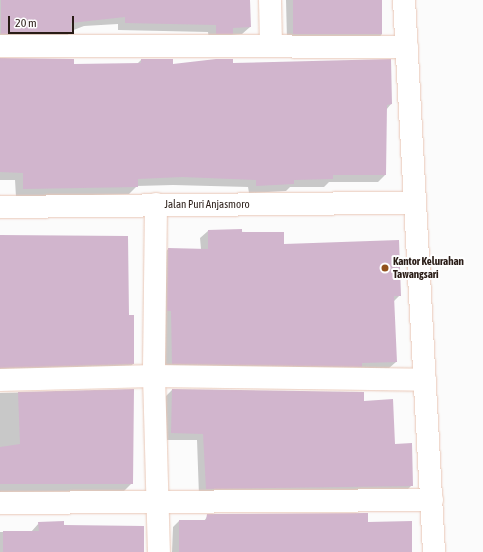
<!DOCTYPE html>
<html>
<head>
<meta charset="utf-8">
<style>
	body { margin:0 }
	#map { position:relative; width:483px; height:552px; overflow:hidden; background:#fbfbfb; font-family:"Asap Condensed",sans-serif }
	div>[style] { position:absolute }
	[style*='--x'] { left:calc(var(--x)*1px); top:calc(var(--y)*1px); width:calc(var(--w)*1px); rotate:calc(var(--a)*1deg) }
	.shadow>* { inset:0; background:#0003 }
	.building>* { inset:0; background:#d1b5cd; transform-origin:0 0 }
	.roads { filter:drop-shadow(0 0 1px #e9c7b6) drop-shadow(0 0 1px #e9c7b6) }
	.minor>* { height:22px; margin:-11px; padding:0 11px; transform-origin:11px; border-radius:11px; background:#fff }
	.dots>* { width:11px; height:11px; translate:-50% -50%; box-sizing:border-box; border:2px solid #fff; border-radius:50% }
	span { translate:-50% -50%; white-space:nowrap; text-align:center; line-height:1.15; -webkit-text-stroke:4px #fff; paint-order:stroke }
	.street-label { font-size:11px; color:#291c16 }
	.poi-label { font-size:11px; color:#291c16; font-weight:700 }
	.left { translate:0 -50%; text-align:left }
	.scale { position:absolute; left:8px; top:16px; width:66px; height:18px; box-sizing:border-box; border:2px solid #291c16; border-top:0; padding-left:5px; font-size:12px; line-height:14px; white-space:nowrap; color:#291c16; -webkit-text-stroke:3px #fff; paint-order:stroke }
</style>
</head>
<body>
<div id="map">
	<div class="shadow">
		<div style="clip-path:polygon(0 0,249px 0,250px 27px,242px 34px,231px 35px,225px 41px,209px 41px,208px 32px,118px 30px,118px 24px,84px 26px,71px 31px,63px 41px,0 42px)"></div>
		<div style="clip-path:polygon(286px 0,381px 0,382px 34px,376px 41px,287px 40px)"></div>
		<div style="clip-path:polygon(0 58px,73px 65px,137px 64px,141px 60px,172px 60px,172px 65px,232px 64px,391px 104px,386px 110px,385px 175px,378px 182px,329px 182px,324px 187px,290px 187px,286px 191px,249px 193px,248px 187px,173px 185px,137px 186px,129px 194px,16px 197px,15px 180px,0 180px)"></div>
		<div style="clip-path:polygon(208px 231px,283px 233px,283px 245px,400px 295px,393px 302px,396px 362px,388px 369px,164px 371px,161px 257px,168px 249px,201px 249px,200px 238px)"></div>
		<div style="clip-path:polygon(0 236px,128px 316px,133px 364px,125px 372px,0 375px)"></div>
		<div style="clip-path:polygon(133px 390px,132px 483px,124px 491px,0 492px,0 393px)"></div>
		<div style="clip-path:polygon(172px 390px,363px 402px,394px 445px,412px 485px,405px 492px,199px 496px,197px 440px,164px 440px,165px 397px)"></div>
		<div style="clip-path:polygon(207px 517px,411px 552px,172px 552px,173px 527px,179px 521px,204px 521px)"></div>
		<div style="clip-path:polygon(39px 523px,64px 526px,143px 552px,0 552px,0 532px,31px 532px)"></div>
	</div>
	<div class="building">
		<div style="clip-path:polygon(1px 0,250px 0,251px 27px,233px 28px,233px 34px,216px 34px,216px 25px,125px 23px,125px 17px,71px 23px,72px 34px,1px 34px)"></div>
		<div style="left:293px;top:0;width:89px;height:34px"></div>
		<div style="clip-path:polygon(0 58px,74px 59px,74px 64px,141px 63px,141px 59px,173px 59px,173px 64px,216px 59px,233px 59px,233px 63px,391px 59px,392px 104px,387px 105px,386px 175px,333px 175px,333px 179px,294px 180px,294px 184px,256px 186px,256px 180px,182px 177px,138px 179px,138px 187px,23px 189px,23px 173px,0 172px)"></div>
		<div style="clip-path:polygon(242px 229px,242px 232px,284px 232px,284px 244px,399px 240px,401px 296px,394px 296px,397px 362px,362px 363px,362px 367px,172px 364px,171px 311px,167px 311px,168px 248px,208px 249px,208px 230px)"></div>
		<div style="clip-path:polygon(0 235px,128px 236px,129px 315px,134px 315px,134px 364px,0 368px)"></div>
		<div style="clip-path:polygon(134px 389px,133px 484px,0 484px,0 447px,20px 444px,18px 392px)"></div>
		<div style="clip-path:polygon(172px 389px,364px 392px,364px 401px,393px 399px,395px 444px,412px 443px,413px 486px,206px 489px,203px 434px,171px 433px)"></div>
		<div style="clip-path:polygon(368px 513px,368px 522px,412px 521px,412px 552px,179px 552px,179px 520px,206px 520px,207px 514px)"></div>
		<div style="clip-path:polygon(64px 521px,64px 525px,144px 526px,144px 552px,3px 552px,3px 531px,39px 531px,38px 522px)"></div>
	</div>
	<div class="roads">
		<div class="minor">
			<div style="--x:270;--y:0;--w:45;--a:88.7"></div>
			<div style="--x:404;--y:0;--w:553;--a:86.89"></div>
			<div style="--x:0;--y:46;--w:407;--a:0.1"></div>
			<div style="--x:156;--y:204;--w:172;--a:90.7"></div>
			<div style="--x:154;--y:376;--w:176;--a:88.4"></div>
			<div style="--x:0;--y:207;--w:415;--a:-0.6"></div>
			<div style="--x:0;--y:380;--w:154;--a:-1.5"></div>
			<div style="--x:154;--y:376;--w:271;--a:0.8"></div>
			<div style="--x:0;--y:503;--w:432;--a:-0.4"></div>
		</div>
	</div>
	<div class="dots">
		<div style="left:385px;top:268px;background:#92511c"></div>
	</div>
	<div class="street-label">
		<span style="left:207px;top:204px">Jalan Puri Anjasmoro</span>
	</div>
	<div class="poi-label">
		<span class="left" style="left:393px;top:268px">Kantor Kelurahan<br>Tawangsari</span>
	</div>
	<div class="scale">20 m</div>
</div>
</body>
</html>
